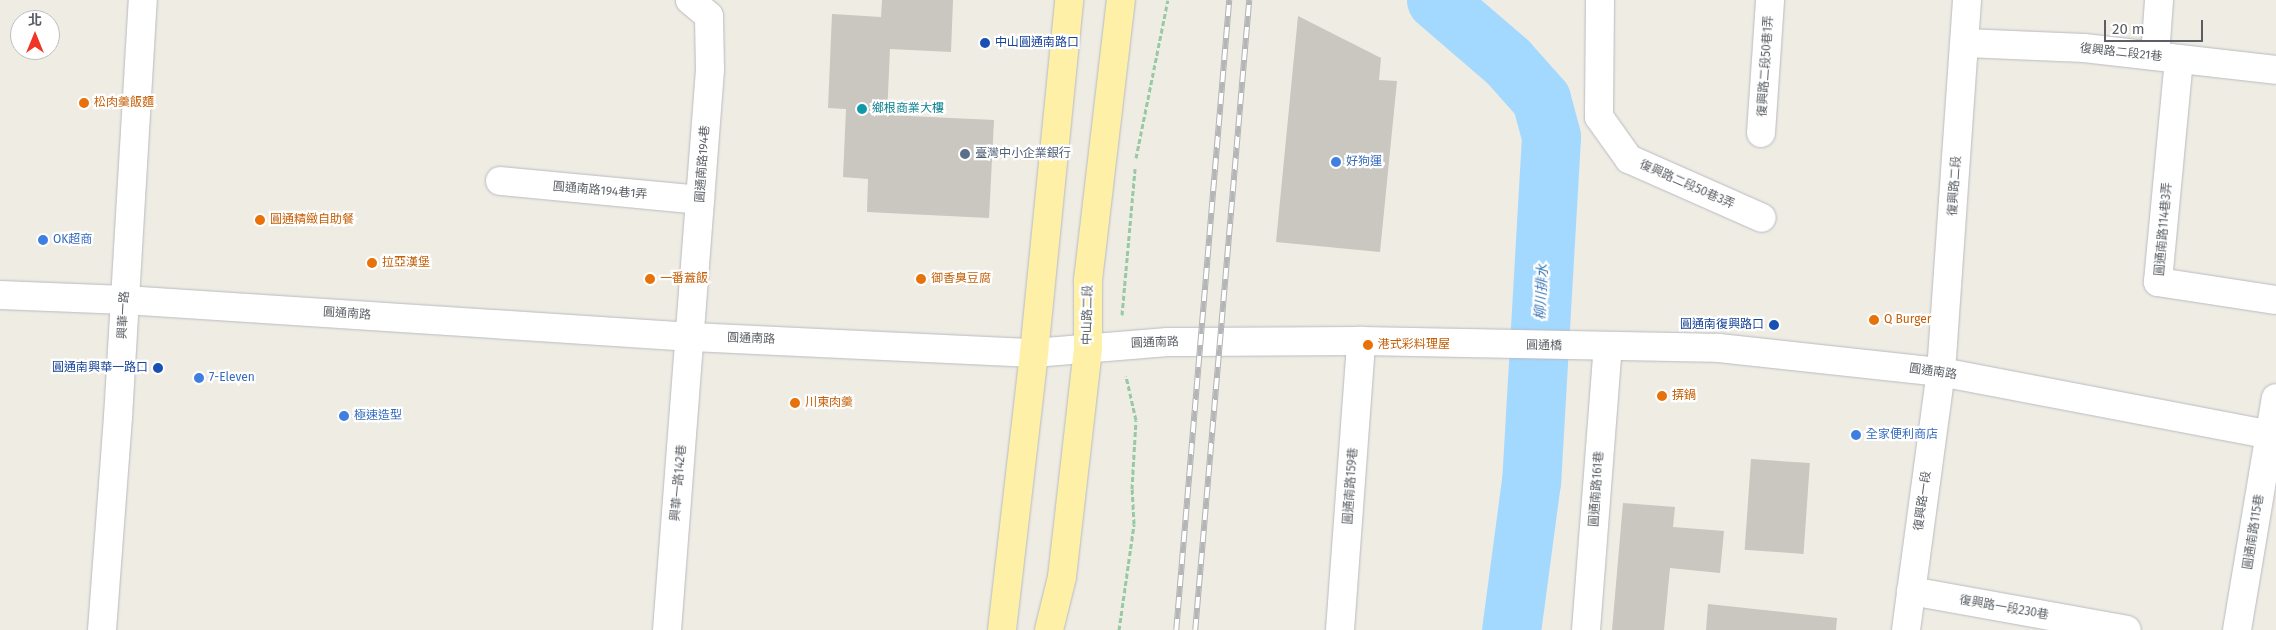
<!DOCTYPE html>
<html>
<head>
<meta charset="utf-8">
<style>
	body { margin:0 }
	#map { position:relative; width:2276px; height:630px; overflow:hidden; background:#efece3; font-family:"Fira Sans","Noto Sans TC",sans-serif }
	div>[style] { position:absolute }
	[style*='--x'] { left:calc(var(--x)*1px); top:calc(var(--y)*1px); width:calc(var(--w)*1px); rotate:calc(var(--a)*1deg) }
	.river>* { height:59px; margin:-29.5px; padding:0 29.5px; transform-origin:29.5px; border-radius:29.5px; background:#a3d8ff }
	.building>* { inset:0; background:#cac6c0; transform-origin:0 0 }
	.path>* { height:3px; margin-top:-1.5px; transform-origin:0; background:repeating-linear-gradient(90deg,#97c9a5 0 5px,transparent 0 7.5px) }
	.roads { filter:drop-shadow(0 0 1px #b8bbc0) drop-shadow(0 0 1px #b8bbc0) }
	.minor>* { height:28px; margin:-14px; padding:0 14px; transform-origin:14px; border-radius:14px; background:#fff }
	.major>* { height:28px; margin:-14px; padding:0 14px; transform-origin:14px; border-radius:14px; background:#fff0a8 }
	.rail>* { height:5.5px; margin-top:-2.75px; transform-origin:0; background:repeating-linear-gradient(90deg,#fff 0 11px,#b4b5b6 0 22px); box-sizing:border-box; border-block:1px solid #b4b5b6 }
	.dots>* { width:14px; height:14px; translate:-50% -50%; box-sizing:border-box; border:2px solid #fff; border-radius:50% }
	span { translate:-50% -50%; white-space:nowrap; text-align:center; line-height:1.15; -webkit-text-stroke:4.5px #fff; paint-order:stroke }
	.transit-label { font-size:12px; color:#164399 }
	.left { translate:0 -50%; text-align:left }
	.right { translate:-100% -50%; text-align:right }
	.street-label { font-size:12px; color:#5b5f65 }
	.food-label { font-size:12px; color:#c56008 }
	.culture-label { font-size:12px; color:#0d838f }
	.service-label { font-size:12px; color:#4e5e75 }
	.shop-label { font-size:12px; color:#366cbe }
	.water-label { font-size:14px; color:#3a78b7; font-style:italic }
	.north { position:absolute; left:10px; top:10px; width:50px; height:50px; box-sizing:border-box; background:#fff; border:1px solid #bdbfc1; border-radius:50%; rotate:0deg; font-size:14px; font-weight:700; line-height:20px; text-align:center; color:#5b5f65 }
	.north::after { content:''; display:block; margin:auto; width:18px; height:22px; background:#f13426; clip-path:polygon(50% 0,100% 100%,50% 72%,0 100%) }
	.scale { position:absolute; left:2104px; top:20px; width:99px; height:22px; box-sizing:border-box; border:2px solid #5b5f65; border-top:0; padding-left:6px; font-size:15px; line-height:18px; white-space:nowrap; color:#5b5f65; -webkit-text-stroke:4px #fff; paint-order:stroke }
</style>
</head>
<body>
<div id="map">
	<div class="river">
		<div style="--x:1436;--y:0;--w:95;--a:40.7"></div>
		<div style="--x:1508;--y:62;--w:50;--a:48.3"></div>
		<div style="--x:1541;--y:99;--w:39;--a:75"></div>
		<div style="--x:1551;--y:137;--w:345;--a:93.3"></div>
		<div style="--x:1531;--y:481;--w:150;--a:97.6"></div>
	</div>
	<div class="building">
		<div style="clip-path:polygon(882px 0,953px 0,951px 52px,890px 49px,887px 115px,994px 120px,989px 218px,867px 212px,868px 179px,843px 177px,846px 109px,828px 108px,832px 14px,881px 17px)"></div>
		<div style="clip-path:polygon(1298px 16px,1381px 58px,1379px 80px,1397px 81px,1380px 252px,1276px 242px)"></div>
		<div style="left:1751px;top:459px;width:59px;height:91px;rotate:4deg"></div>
		<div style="clip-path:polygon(1623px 503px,1675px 507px,1673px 527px,1724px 531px,1720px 573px,1670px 568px,1664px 630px,1612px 630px)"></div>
		<div style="clip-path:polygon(1708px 604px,1837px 618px,1836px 630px,1706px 630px)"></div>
	</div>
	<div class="path">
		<div style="--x:1136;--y:158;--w:161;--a:-78.6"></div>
		<div style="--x:1122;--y:315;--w:147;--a:-84.9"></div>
		<div style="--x:1119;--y:630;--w:107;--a:-81.9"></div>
		<div style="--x:1134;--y:524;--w:35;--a:-93"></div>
		<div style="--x:1132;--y:489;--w:69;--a:-86.7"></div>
		<div style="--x:1136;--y:420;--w:45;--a:-102.8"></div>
	</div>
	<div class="roads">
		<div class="minor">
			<div style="--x:1600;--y:0;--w:117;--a:90.5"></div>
			<div style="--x:1599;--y:117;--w:52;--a:54.5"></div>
			<div style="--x:1629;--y:159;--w:145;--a:23.9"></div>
			<div style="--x:1965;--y:43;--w:119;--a:2.4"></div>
			<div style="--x:2084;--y:48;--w:193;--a:6.5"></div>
			<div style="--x:2155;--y:56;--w:56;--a:-85.9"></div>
			<div style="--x:2179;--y:59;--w:224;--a:95.4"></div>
			<div style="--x:2158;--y:282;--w:119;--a:8.7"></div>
			<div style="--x:1761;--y:133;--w:133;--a:-86.1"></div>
			<div style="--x:500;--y:181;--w:201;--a:5.4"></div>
			<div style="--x:0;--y:295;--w:125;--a:2.3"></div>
			<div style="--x:125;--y:300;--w:568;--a:3.73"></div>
			<div style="--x:692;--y:337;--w:342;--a:2.7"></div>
			<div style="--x:1034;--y:353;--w:134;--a:-4.7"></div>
			<div style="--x:1168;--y:342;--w:193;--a:-0.3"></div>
			<div style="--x:1361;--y:341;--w:358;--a:1.1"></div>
			<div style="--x:1719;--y:348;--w:223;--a:6.2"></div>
			<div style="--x:1941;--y:372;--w:341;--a:10.8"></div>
			<div style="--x:1911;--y:591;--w:219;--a:10.2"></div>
			<div style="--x:102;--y:630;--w:214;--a:-85.7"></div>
			<div style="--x:118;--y:417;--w:418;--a:-86.6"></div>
			<div style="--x:667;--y:630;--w:562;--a:-85.61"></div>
			<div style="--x:710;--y:70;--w:54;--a:-91.1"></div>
			<div style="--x:709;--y:16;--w:25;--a:-140"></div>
			<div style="--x:1340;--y:630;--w:290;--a:-85.8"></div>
			<div style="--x:1586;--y:630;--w:284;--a:-85.6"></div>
			<div style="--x:1906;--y:630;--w:260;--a:-82.3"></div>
			<div style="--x:1941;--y:372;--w:373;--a:-86"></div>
			<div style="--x:2237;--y:630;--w:235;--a:-80.5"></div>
		</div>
		<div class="major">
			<div style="--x:1002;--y:630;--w:279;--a:-83.4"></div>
			<div style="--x:1034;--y:353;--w:355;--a:-84.3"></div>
			<div style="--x:1049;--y:630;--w:55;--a:-76.2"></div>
			<div style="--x:1062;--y:577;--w:230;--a:-83.5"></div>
			<div style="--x:1088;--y:348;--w:68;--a:-90"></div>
			<div style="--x:1088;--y:280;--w:282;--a:-83.3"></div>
		</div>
	</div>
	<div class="rail">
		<div style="--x:1176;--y:630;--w:632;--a:-85.19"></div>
		<div style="--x:1195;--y:630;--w:632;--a:-85.1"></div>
	</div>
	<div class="dots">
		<div style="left:985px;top:43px;background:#1a4fb4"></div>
		<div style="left:84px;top:103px;background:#e8710a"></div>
		<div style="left:862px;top:109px;background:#0f9aa8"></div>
		<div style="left:965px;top:154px;background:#5c6f8a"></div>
		<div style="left:1336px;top:162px;background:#3f7fe0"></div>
		<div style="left:260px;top:220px;background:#e8710a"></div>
		<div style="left:43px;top:240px;background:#3f7fe0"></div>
		<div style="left:372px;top:263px;background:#e8710a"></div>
		<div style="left:650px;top:279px;background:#e8710a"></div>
		<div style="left:921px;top:279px;background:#e8710a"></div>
		<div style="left:1874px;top:320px;background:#e8710a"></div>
		<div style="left:1774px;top:325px;background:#1a4fb4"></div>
		<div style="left:1368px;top:345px;background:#e8710a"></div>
		<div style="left:158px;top:368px;background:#1a4fb4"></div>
		<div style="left:199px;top:378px;background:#3f7fe0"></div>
		<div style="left:1662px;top:396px;background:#e8710a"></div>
		<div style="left:795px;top:403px;background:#e8710a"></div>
		<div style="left:344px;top:416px;background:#3f7fe0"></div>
		<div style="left:1856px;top:435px;background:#3f7fe0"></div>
	</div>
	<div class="transit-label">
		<span class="left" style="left:995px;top:43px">中山圓通南路口</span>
		<span class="right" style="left:1764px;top:325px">圓通南復興路口</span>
		<span class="right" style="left:148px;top:368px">圓通南興華一路口</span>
	</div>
	<div class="street-label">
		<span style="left:2121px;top:53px;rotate:6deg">復興路二段21巷</span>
		<span style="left:1766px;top:66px;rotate:-86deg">復興路二段50巷1弄</span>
		<span style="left:703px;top:164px;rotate:-86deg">圓通南路194巷</span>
		<span style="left:1687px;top:185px;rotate:24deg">復興路二段50巷3弄</span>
		<span style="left:1955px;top:186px;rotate:-86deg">復興路二段</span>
		<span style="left:600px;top:191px;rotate:5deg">圓通南路194巷1弄</span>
		<span style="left:2164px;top:229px;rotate:-85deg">圓通南路114巷3弄</span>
		<span style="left:347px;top:314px;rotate:4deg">圓通南路</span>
		<span style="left:124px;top:315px;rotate:-87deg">興華一路</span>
		<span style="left:1088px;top:315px;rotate:-89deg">中山路二段</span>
		<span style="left:751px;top:339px;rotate:2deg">圓通南路</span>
		<span style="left:1155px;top:343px;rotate:-2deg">圓通南路</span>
		<span style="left:1544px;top:346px;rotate:1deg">圓通橋</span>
		<span style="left:1933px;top:372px;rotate:8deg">圓通南路</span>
		<span style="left:679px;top:483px;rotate:-85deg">興華一路142巷</span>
		<span style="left:1351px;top:486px;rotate:-86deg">圓通南路159巷</span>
		<span style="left:1597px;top:489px;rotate:-86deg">圓通南路161巷</span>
		<span style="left:1923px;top:501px;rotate:-82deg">復興路一段</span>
		<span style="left:2254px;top:532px;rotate:-81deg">圓通南路115巷</span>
		<span style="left:2004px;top:608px;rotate:10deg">復興路一段230巷</span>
	</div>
	<div class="food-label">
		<span class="left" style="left:94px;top:103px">松肉羹飯麵</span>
		<span class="left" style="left:270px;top:220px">圓通精緻自助餐</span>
		<span class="left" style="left:382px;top:263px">拉亞漢堡</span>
		<span class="left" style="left:660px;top:279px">一番蓋飯</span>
		<span class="left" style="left:931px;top:279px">御香臭豆腐</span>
		<span class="left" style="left:1884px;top:320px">Q Burger</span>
		<span class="left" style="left:1378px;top:345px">港式彩料理屋</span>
		<span class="left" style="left:1672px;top:396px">挵鍋</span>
		<span class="left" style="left:805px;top:403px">川東肉羹</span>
	</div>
	<div class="culture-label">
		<span class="left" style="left:872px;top:109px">鄉根商業大樓</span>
	</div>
	<div class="service-label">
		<span class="left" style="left:975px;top:154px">臺灣中小企業銀行</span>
	</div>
	<div class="shop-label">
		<span class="left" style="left:1346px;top:162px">好狗運</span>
		<span class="left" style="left:53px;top:240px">OK超商</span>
		<span class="left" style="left:209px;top:378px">7-Eleven</span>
		<span class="left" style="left:354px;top:416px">極速造型</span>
		<span class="left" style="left:1866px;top:435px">全家便利商店</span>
	</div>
	<div class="water-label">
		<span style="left:1542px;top:292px;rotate:-87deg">柳川排水</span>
	</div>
	<div class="north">北</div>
	<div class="scale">20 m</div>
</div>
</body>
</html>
